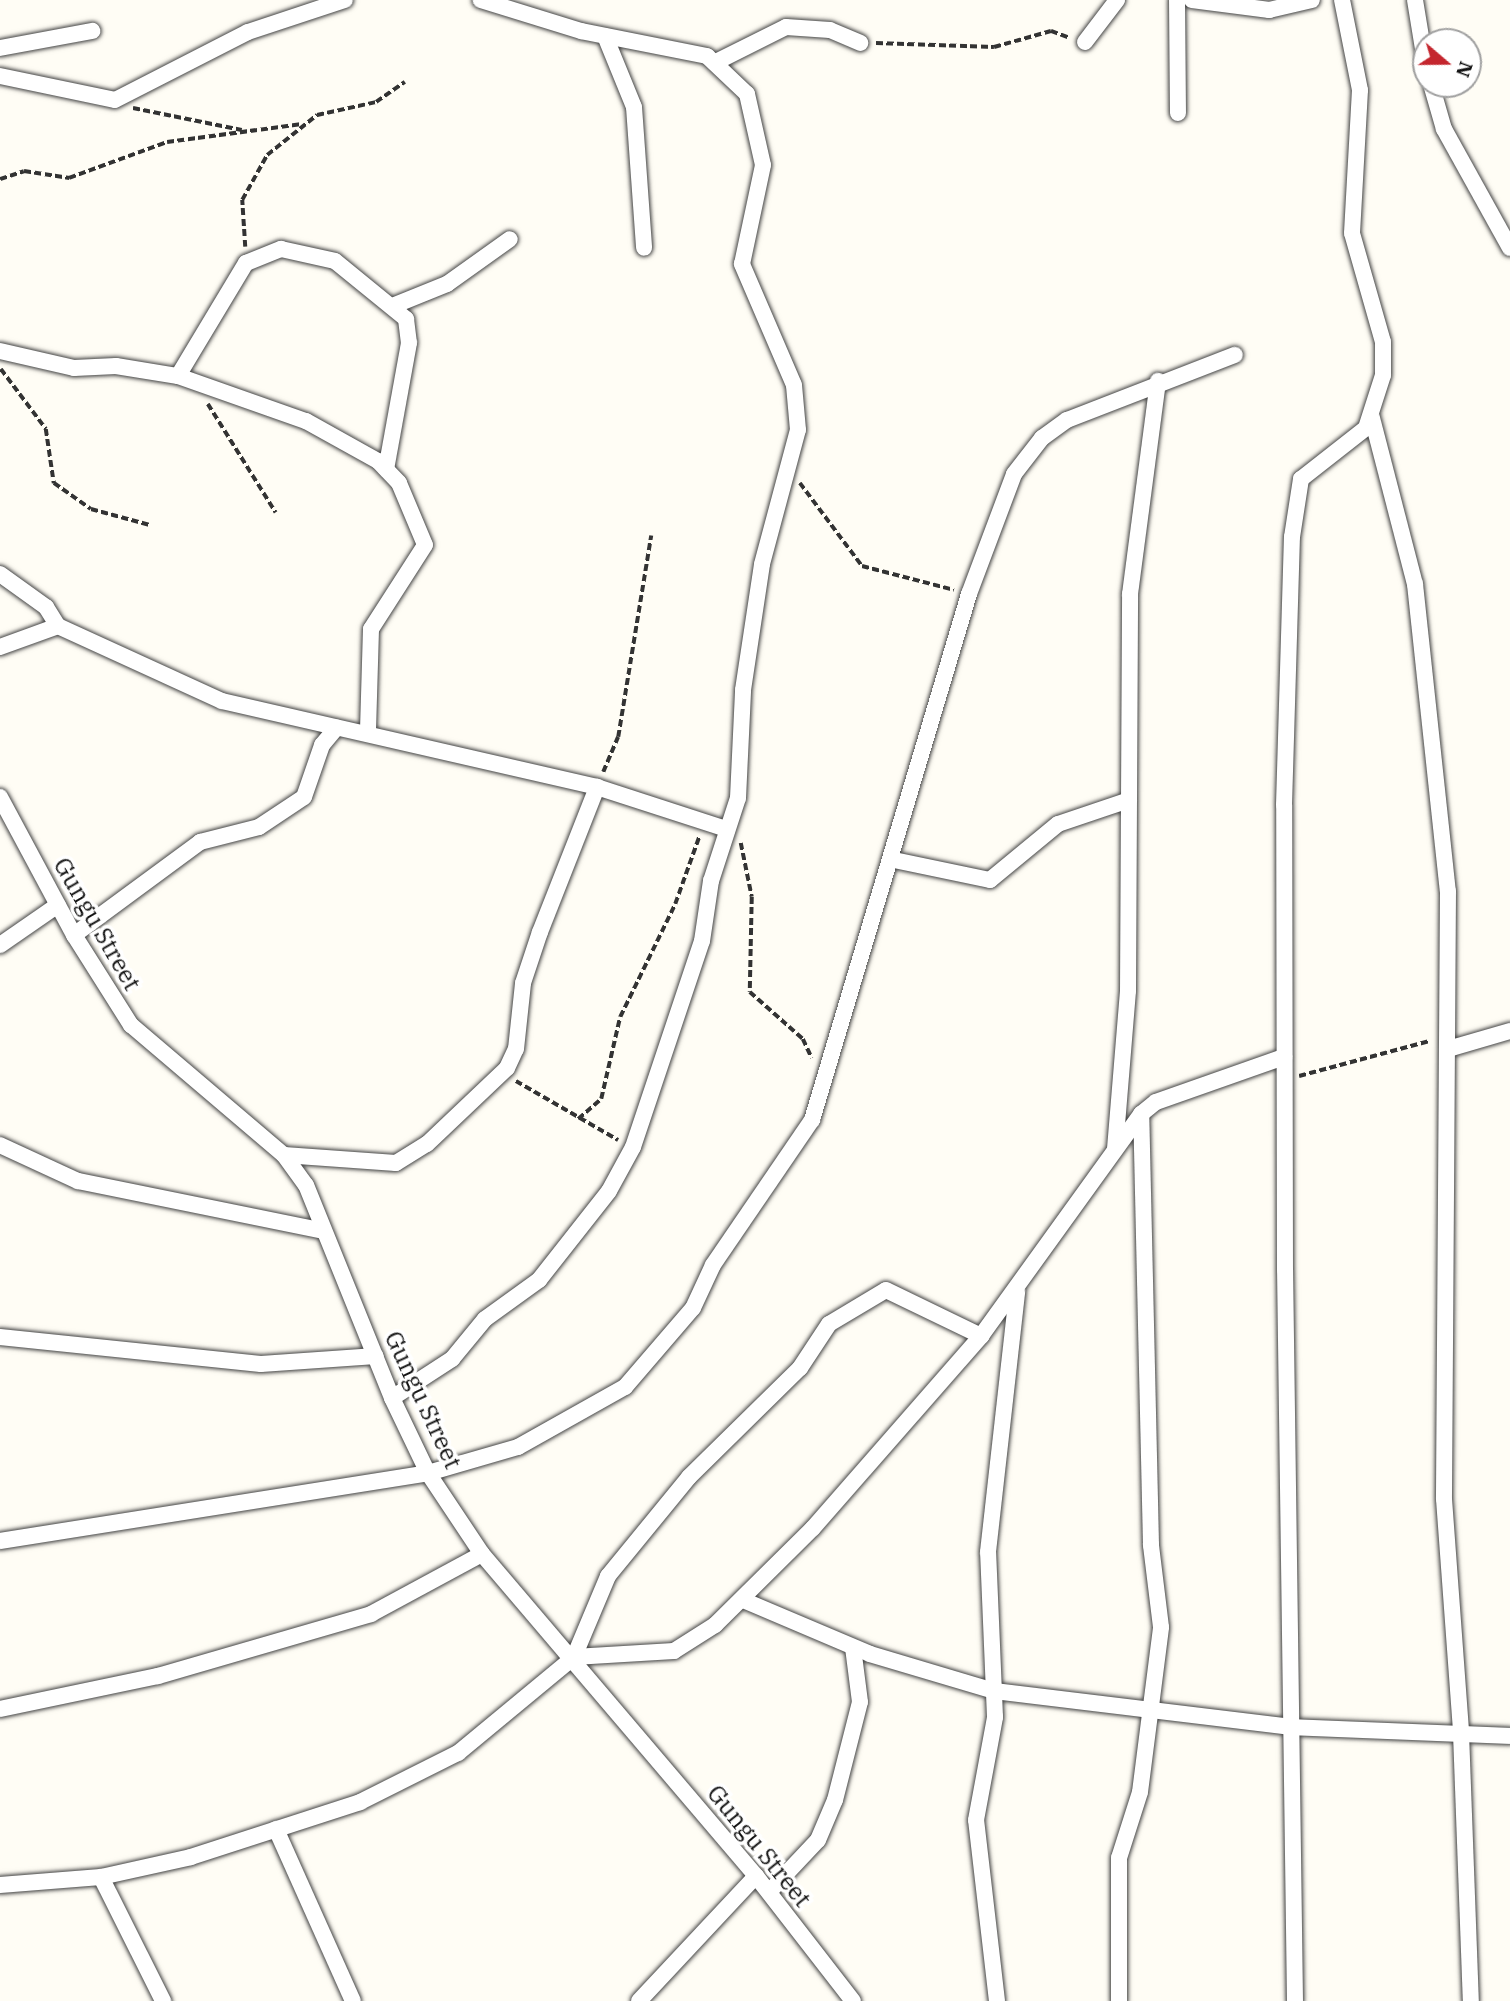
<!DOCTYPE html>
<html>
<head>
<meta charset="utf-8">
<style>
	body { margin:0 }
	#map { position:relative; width:1510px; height:2001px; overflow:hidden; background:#fffdf5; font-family:"IBM Plex Serif",serif }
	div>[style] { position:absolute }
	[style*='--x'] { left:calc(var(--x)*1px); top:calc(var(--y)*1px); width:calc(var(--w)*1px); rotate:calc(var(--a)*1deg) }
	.path>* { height:3.5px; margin-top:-1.75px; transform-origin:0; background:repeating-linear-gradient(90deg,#333 0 7px,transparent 0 10.5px) }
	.roads { filter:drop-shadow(0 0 2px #444) drop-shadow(0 0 2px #444) }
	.street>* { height:16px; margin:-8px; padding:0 8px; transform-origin:8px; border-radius:8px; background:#fff }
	span { translate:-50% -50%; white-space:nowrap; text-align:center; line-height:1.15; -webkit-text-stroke:7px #fff; paint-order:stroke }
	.street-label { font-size:24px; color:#111 }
	.north { position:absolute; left:1412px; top:28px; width:70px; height:70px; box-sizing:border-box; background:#fff; border:2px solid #a0a0a0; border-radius:50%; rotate:110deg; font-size:19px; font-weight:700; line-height:28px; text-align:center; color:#111 }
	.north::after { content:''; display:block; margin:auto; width:24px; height:32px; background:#c4262e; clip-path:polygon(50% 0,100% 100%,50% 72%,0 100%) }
</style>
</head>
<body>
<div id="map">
	<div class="path">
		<div style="--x:876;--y:43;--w:118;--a:1.9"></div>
		<div style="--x:994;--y:47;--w:59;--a:-15.7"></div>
		<div style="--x:1051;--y:31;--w:20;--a:20"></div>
		<div style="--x:133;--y:108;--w:111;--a:11.4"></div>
		<div style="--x:0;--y:179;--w:25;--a:-18"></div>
		<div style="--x:24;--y:171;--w:46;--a:8.8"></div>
		<div style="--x:69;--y:178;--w:104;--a:-20.2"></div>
		<div style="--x:167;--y:142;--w:136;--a:-7.6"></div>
		<div style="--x:245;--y:247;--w:47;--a:-93.7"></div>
		<div style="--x:242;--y:200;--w:51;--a:-60.9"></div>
		<div style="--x:267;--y:155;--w:64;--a:-38.7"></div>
		<div style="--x:317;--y:115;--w:60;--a:-12.4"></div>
		<div style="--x:376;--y:102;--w:35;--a:-35"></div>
		<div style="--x:1;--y:369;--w:75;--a:53.1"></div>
		<div style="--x:46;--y:429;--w:55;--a:81.6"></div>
		<div style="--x:54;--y:483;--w:45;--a:35.1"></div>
		<div style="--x:91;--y:509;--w:61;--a:15.2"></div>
		<div style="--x:208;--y:404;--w:128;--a:58"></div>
		<div style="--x:800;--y:483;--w:104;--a:53.2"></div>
		<div style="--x:862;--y:566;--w:95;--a:14.6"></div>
		<div style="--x:603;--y:772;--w:38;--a:-67"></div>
		<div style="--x:618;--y:737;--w:204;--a:-80.7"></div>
		<div style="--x:741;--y:843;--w:55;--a:78.5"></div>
		<div style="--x:752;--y:897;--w:95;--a:91.2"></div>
		<div style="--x:750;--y:992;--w:71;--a:41.6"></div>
		<div style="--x:803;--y:1039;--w:21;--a:65"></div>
		<div style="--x:1299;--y:1076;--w:136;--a:-15"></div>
		<div style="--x:516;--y:1081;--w:118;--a:30"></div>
		<div style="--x:578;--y:1119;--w:30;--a:-41"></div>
		<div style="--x:601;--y:1099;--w:84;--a:-77"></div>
		<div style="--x:620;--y:1017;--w:126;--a:-64"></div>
		<div style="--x:675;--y:904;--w:71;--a:-70.3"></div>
	</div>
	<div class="roads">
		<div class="street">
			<div style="--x:1177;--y:0;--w:113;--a:89.5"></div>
			<div style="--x:1192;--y:0;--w:78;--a:7.4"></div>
			<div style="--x:1269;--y:10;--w:44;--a:-13.1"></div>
			<div style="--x:1415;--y:0;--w:68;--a:80.7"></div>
			<div style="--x:605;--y:36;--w:77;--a:67.8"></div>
			<div style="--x:634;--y:107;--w:141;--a:85.9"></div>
			<div style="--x:1085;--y:42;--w:53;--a:-52.7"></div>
			<div style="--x:0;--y:48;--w:94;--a:-10.5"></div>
			<div style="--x:716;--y:62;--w:78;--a:-26.6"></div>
			<div style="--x:786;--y:27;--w:44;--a:3.9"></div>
			<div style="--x:830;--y:30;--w:33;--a:23"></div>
			<div style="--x:0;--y:76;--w:117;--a:11.8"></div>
			<div style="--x:115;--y:100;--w:149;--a:-27.1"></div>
			<div style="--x:248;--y:32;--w:102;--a:-18.3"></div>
			<div style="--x:1431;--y:84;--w:47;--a:73.9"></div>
			<div style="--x:1444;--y:129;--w:136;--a:61"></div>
			<div style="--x:395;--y:305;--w:56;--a:-22"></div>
			<div style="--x:447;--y:284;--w:77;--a:-35.5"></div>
			<div style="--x:0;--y:351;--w:76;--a:12.9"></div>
			<div style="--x:74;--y:368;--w:42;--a:-2.7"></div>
			<div style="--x:116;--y:366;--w:63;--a:9.2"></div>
			<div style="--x:178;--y:376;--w:136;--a:19.4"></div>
			<div style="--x:306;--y:421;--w:82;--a:29.1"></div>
			<div style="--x:378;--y:461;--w:30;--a:46"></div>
			<div style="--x:399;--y:483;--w:67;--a:67.2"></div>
			<div style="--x:425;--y:545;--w:100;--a:122.7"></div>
			<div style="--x:371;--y:629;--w:101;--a:91.7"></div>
			<div style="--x:178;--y:376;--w:132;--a:-59"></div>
			<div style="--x:246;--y:263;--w:38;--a:-22"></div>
			<div style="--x:281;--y:249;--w:55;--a:12.5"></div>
			<div style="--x:335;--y:261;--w:92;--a:39.2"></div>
			<div style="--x:406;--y:319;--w:24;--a:83"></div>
			<div style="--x:409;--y:343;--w:128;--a:100.3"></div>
			<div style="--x:1372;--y:418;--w:171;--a:75.5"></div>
			<div style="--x:1415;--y:584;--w:309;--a:83.9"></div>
			<div style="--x:1448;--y:891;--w:608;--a:90.38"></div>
			<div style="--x:1444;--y:1499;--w:235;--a:85.8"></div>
			<div style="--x:1461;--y:1733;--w:268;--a:87.9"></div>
			<div style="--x:0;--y:574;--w:57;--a:35.7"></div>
			<div style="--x:46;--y:607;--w:22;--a:58"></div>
			<div style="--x:0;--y:647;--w:62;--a:-19.9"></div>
			<div style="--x:58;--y:626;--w:180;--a:24.6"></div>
			<div style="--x:222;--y:701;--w:385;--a:12.9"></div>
			<div style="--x:597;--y:787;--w:136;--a:18"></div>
			<div style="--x:0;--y:797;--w:157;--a:61.8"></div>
			<div style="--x:74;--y:935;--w:107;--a:57.7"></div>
			<div style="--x:131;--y:1025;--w:201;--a:40.4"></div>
			<div style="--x:284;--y:1155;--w:37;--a:54"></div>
			<div style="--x:306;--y:1185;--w:230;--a:68"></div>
			<div style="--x:392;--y:1398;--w:83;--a:64.4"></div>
			<div style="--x:428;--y:1473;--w:97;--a:56.3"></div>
			<div style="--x:482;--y:1554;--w:423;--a:49.6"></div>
			<div style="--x:756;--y:1876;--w:158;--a:52.2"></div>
			<div style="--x:894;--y:860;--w:98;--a:11.8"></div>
			<div style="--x:990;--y:880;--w:88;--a:-39.5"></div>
			<div style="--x:1058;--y:824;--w:75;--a:-18.7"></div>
			<div style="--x:74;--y:935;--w:157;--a:-36.4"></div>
			<div style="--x:200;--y:842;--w:61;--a:-14.3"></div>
			<div style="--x:259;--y:827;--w:54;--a:-33.7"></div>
			<div style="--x:304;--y:797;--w:55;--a:-70.9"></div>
			<div style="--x:322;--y:745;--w:23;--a:-50"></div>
			<div style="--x:0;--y:945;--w:70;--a:-34.6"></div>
			<div style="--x:1448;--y:1049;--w:65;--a:-16.2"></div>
			<div style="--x:0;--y:1145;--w:86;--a:24.8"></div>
			<div style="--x:78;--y:1181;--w:250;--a:11.5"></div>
			<div style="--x:1115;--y:1149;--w:159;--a:-85.3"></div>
			<div style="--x:1128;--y:991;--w:397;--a:-89.7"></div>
			<div style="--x:1130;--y:594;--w:215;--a:-82.5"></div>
			<div style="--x:284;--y:1155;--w:112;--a:4.1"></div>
			<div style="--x:396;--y:1163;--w:36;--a:-32"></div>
			<div style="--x:427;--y:1144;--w:110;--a:-43.5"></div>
			<div style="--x:507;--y:1068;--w:21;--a:-65"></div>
			<div style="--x:516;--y:1049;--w:66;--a:-83.9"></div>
			<div style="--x:523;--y:983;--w:54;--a:-71.6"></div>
			<div style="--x:540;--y:932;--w:156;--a:-68.5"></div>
			<div style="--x:0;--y:1337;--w:262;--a:5.9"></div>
			<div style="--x:261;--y:1364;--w:115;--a:-4"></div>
			<div style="--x:392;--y:1398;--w:72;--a:-33"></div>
			<div style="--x:452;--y:1359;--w:52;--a:-50.5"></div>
			<div style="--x:485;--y:1319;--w:67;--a:-35.8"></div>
			<div style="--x:539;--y:1280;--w:113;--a:-51.8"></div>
			<div style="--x:609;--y:1191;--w:50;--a:-61.4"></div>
			<div style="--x:633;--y:1147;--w:217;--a:-71.5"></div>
			<div style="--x:702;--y:941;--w:61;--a:-81.5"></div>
			<div style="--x:711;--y:881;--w:87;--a:-72"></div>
			<div style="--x:738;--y:798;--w:108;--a:-87.3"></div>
			<div style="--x:743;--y:690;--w:127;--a:-81.4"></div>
			<div style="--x:762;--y:564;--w:139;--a:-75"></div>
			<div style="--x:798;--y:430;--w:45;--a:-95.1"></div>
			<div style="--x:794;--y:385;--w:132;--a:-113.3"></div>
			<div style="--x:742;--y:264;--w:101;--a:-78"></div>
			<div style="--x:763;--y:165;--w:73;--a:-102.7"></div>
			<div style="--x:747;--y:94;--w:55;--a:-136.5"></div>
			<div style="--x:707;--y:56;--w:128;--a:-168.8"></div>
			<div style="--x:581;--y:31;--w:105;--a:-162.8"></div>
			<div style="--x:0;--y:1541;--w:433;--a:-9"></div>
			<div style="--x:428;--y:1473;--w:94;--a:-16.1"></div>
			<div style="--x:518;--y:1447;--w:123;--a:-29.3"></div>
			<div style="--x:625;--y:1387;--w:104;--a:-49.3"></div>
			<div style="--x:693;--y:1308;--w:47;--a:-65.1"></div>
			<div style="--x:713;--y:1265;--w:176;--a:-55.7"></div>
			<div style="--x:812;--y:1120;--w:549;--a:-73.38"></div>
			<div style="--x:969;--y:594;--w:128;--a:-69.4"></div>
			<div style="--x:1014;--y:474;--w:46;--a:-52.1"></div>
			<div style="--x:1042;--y:438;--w:31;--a:-36"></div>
			<div style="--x:1067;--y:420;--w:180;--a:-21.2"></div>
			<div style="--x:743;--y:1600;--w:138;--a:23"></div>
			<div style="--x:870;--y:1654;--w:129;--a:16.6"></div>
			<div style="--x:994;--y:1691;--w:298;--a:6.9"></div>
			<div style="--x:1290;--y:1727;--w:220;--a:2.3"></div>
			<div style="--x:574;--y:1657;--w:100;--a:-3.4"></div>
			<div style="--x:674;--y:1651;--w:49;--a:-32.4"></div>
			<div style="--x:715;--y:1625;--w:138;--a:-44.7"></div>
			<div style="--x:813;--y:1528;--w:255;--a:-48.8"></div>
			<div style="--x:981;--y:1336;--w:274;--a:-54.2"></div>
			<div style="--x:1141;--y:1114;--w:19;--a:-39"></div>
			<div style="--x:1156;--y:1102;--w:136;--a:-19.4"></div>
			<div style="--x:0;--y:1709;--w:161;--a:-11.8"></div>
			<div style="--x:158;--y:1676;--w:222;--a:-16.2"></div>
			<div style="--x:371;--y:1614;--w:126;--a:-28.4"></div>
			<div style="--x:276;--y:1829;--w:188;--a:65.9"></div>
			<div style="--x:101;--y:1877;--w:139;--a:63.4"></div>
			<div style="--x:0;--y:1885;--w:101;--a:-4.5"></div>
			<div style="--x:101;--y:1877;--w:92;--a:-12.5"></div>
			<div style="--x:191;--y:1857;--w:178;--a:-18"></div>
			<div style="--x:360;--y:1802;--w:110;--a:-26.6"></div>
			<div style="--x:458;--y:1753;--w:151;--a:-39.6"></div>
			<div style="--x:574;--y:1657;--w:88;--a:-67.2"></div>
			<div style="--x:608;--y:1576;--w:128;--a:-50.7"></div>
			<div style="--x:689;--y:1477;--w:156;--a:-44.5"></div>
			<div style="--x:800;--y:1368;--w:53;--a:-56.6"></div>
			<div style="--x:829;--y:1324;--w:66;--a:-30.8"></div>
			<div style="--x:886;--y:1290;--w:106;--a:25.8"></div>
			<div style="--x:769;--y:1892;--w:71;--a:-46.7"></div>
			<div style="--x:818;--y:1840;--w:43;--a:-67"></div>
			<div style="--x:835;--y:1800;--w:101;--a:-75.7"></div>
			<div style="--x:860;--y:1702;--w:55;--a:-97.3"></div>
			<div style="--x:639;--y:2001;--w:171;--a:-46.9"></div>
			<div style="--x:997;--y:2001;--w:182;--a:-96.6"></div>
			<div style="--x:976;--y:1820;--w:105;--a:-79.5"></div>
			<div style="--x:995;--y:1717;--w:165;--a:-92.4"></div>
			<div style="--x:988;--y:1552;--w:262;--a:-83.6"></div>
			<div style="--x:1119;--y:2001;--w:143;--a:-90"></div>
			<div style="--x:1119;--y:1858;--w:69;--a:-72.3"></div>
			<div style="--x:1140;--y:1792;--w:166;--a:-82.7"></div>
			<div style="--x:1161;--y:1627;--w:83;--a:-97"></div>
			<div style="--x:1151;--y:1545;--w:431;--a:-91.3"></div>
			<div style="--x:1295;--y:2001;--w:731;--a:-90.78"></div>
			<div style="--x:1285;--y:1270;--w:465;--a:-90.1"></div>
			<div style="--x:1284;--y:805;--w:268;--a:-88.3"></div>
			<div style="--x:1292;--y:537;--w:59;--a:-81.2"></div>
			<div style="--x:1301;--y:479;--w:83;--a:-38.1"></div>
			<div style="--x:1366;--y:428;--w:56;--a:-72.2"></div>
			<div style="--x:1383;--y:375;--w:33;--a:-90"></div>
			<div style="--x:1383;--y:342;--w:113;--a:-105.9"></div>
			<div style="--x:1352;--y:233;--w:143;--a:-86.8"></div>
			<div style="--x:1360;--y:90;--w:92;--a:-101.3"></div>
		</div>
	</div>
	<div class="street-label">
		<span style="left:97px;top:924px;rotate:60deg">Gungu Street</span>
		<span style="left:423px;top:1400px;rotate:65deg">Gungu Street</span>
		<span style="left:759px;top:1846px;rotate:51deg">Gungu Street</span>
	</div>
	<div class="north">N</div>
</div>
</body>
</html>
